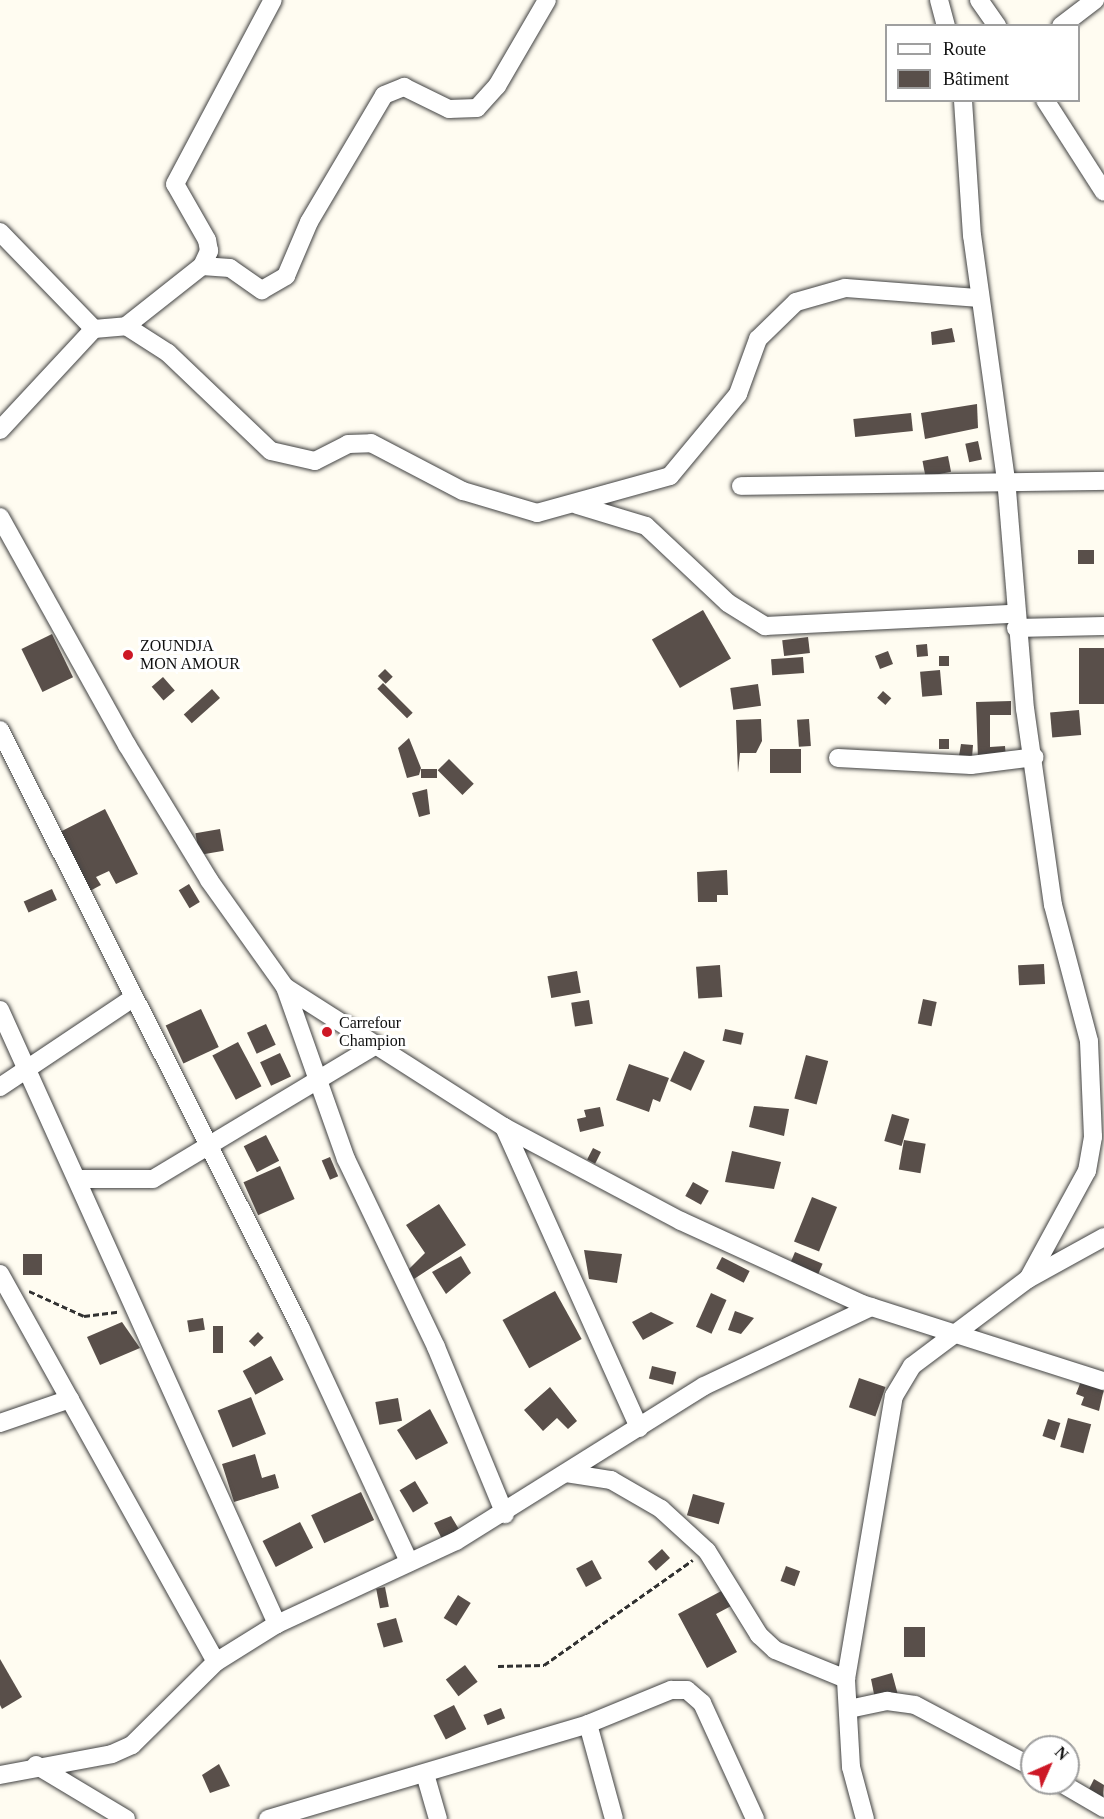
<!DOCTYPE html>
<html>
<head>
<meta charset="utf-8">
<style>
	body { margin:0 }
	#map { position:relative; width:1104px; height:1819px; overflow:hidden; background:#fffcf1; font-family:Georgia,serif }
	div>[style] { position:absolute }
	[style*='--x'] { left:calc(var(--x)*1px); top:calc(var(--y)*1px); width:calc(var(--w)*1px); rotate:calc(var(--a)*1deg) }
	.building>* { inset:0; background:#594f4a; transform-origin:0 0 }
	.path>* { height:3px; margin-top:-1.5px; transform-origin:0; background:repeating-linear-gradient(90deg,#313131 0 6px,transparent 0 9px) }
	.roads { filter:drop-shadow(0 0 2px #424242) drop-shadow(0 0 2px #424242) }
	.minor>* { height:18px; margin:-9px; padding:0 9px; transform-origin:9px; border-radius:9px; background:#fff }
	.dots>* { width:16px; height:16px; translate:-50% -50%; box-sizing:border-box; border:3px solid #fff; border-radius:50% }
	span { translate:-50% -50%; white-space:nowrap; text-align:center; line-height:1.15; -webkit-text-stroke:6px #fff; paint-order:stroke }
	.poi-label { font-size:16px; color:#0f0f0f }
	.left { translate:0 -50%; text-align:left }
	.legend { position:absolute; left:885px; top:24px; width:195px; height:78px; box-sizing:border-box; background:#fff; border:2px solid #9f9f9f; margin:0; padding:8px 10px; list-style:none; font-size:18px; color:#0f0f0f }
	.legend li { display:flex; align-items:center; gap:12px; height:30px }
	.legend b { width:30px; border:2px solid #9f9f9f }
	.north { position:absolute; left:1020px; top:1735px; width:60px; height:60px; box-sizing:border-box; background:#fff; border:2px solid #9f9f9f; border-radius:50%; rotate:45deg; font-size:16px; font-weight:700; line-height:24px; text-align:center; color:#0f0f0f }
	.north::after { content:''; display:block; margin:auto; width:21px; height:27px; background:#cd1826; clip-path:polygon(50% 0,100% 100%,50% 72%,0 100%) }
</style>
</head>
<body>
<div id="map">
	<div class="building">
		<div style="clip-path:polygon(952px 328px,955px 342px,932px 345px,931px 332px)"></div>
		<div style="clip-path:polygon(977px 404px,978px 428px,925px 439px,921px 413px)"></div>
		<div style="left:911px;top:413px;width:18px;height:58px;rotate:84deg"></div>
		<div style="left:978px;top:441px;width:19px;height:13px;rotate:78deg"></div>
		<div style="left:948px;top:456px;width:16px;height:26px;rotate:79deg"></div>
		<div style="left:1078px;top:550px;width:16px;height:14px"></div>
		<div style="left:703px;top:610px;width:56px;height:59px;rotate:60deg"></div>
		<div style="left:52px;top:634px;width:48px;height:34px;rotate:64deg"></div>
		<div style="left:808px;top:637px;width:16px;height:26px;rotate:83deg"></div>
		<div style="left:927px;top:644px;width:12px;height:11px;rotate:85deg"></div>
		<div style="left:1104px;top:648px;width:56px;height:25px;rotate:90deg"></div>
		<div style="left:888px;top:651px;width:14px;height:14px;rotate:69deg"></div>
		<div style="left:939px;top:656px;width:10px;height:10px"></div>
		<div style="left:803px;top:657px;width:16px;height:32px;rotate:86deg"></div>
		<div style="left:385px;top:669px;width:11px;height:10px;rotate:45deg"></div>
		<div style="left:940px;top:670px;width:25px;height:20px;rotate:85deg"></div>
		<div style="left:163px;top:677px;width:18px;height:15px;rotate:49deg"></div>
		<div style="left:383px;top:683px;width:42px;height:8px;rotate:45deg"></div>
		<div style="left:758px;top:684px;width:22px;height:28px;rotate:82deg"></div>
		<div style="left:212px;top:689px;width:12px;height:38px;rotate:48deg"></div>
		<div style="left:883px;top:691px;width:11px;height:9px;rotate:41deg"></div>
		<div style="clip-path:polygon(1011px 701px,1011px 715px,990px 715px,990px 747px,1005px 746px,1006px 758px,978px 759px,976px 702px)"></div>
		<div style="left:1079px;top:710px;width:25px;height:29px;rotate:85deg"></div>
		<div style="clip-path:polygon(761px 719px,762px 741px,756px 753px,740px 753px,738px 773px,736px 720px)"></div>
		<div style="left:809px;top:719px;width:27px;height:12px;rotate:86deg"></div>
		<div style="clip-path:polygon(409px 738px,421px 768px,419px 775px,407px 778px,398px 748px)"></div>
		<div style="left:939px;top:739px;width:10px;height:10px"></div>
		<div style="clip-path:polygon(961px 744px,973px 745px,972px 758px,959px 756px)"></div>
		<div style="left:801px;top:749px;width:24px;height:31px;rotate:90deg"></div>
		<div style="left:449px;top:759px;width:35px;height:16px;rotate:45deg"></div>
		<div style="left:437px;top:769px;width:9px;height:16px;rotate:90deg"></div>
		<div style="clip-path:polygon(427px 789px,430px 814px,419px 817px,412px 793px)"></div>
		<div style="clip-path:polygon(105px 809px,138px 874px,116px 884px,109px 871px,96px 877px,101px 885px,88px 892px,58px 833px)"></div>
		<div style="left:220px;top:829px;width:22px;height:25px;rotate:80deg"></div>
		<div style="clip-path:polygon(727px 870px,728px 895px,717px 895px,717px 902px,698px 902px,697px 872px)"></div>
		<div style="left:189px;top:884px;width:21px;height:12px;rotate:59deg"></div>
		<div style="left:52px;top:889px;width:12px;height:31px;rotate:66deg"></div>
		<div style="left:1044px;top:964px;width:20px;height:26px;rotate:87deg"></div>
		<div style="left:720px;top:965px;width:32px;height:24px;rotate:86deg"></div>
		<div style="left:577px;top:971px;width:22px;height:30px;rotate:80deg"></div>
		<div style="left:923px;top:999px;width:14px;height:25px;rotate:12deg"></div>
		<div style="left:589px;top:1000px;width:24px;height:18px;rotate:81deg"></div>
		<div style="left:201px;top:1009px;width:42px;height:39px;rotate:65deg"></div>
		<div style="left:266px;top:1024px;width:23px;height:21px;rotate:65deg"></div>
		<div style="left:725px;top:1029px;width:19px;height:12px;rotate:12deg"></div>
		<div style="left:238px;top:1042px;width:50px;height:29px;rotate:62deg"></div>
		<div style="left:684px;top:1051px;width:23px;height:33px;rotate:25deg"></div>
		<div style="left:280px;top:1053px;width:26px;height:22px;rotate:65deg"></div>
		<div style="left:806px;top:1055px;width:23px;height:45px;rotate:15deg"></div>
		<div style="clip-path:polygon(629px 1064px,669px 1078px,660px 1102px,653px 1099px,649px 1112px,616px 1100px)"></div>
		<div style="clip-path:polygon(754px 1106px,789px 1109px,784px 1136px,749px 1127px)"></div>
		<div style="clip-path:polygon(600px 1107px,604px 1126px,580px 1132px,577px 1119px,586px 1117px,584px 1110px)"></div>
		<div style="left:892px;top:1114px;width:18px;height:28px;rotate:16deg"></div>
		<div style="left:266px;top:1135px;width:29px;height:25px;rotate:63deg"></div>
		<div style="left:904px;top:1140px;width:22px;height:30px;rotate:10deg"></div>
		<div style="left:593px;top:1148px;width:9px;height:13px;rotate:27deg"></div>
		<div style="clip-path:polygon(732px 1151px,781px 1162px,774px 1189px,725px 1182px)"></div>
		<div style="left:330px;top:1157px;width:21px;height:9px;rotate:67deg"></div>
		<div style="left:280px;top:1166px;width:36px;height:40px;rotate:66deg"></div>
		<div style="left:693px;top:1182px;width:18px;height:16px;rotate:29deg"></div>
		<div style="left:812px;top:1197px;width:27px;height:48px;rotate:22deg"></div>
		<div style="clip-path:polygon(439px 1204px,466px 1245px,414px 1279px,408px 1270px,425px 1253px,406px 1225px)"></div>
		<div style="clip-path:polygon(584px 1250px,622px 1254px,617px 1283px,589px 1279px)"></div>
		<div style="left:795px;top:1252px;width:30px;height:15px;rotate:23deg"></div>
		<div style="left:23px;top:1254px;width:19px;height:21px"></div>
		<div style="clip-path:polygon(461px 1256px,471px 1273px,446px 1294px,432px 1272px)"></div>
		<div style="left:722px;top:1257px;width:31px;height:13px;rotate:27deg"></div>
		<div style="left:555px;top:1291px;width:55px;height:60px;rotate:61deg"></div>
		<div style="left:711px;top:1293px;width:17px;height:37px;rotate:24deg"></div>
		<div style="clip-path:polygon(735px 1311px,754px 1318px,741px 1334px,728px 1330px)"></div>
		<div style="clip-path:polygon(651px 1312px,674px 1323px,643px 1340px,632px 1322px)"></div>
		<div style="left:203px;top:1318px;width:12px;height:16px;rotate:81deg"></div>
		<div style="clip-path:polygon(122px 1322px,140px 1348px,100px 1365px,87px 1337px)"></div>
		<div style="left:213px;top:1326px;width:10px;height:27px"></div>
		<div style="left:258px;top:1332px;width:8px;height:13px;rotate:45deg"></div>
		<div style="left:271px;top:1356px;width:27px;height:32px;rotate:62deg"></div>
		<div style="left:652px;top:1366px;width:25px;height:13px;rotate:14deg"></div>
		<div style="left:859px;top:1378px;width:28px;height:31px;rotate:19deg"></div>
		<div style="clip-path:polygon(1081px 1381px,1104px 1389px,1099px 1411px,1081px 1405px,1084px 1397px,1076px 1394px)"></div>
		<div style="clip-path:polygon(550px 1387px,577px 1421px,568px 1429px,557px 1418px,543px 1431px,524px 1410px)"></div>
		<div style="left:251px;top:1397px;width:40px;height:36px;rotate:68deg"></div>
		<div style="left:398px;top:1398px;width:23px;height:23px;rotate:80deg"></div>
		<div style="clip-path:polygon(430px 1409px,448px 1443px,416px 1460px,397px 1430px)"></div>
		<div style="left:1068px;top:1418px;width:24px;height:30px;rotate:15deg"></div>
		<div style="left:1048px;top:1419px;width:13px;height:18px;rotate:18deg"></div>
		<div style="clip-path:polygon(255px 1454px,262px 1478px,275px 1474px,279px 1488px,234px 1502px,222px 1464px)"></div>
		<div style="left:415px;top:1481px;width:26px;height:18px;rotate:59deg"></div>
		<div style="left:361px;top:1492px;width:31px;height:55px;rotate:65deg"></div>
		<div style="left:693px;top:1494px;width:33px;height:22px;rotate:16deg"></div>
		<div style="clip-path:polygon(451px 1516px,460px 1531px,443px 1541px,434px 1523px)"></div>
		<div style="left:300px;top:1522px;width:29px;height:42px;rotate:63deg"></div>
		<div style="left:662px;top:1549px;width:12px;height:19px;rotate:48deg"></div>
		<div style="left:592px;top:1560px;width:21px;height:18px;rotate:62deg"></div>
		<div style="left:786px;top:1566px;width:15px;height:16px;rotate:20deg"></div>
		<div style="left:385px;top:1587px;width:20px;height:9px;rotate:79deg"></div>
		<div style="clip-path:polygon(725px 1589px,733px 1605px,716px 1614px,737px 1652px,707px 1668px,678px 1614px)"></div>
		<div style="left:458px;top:1595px;width:15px;height:27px;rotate:32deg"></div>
		<div style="left:396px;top:1618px;width:25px;height:20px;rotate:74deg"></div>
		<div style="left:904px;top:1627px;width:21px;height:30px"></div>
		<div style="clip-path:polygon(0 1659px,22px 1697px,2px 1709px,0 1705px)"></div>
		<div style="left:465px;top:1665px;width:21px;height:24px;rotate:53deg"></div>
		<div style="clip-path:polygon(892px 1673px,898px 1695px,875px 1699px,871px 1679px)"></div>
		<div style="left:454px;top:1705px;width:27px;height:23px;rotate:63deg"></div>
		<div style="left:501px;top:1708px;width:11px;height:19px;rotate:68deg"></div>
		<div style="clip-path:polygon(219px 1764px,230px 1786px,210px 1793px,202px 1775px)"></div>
		<div style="clip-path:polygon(1094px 1779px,1104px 1785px,1103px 1798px,1089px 1789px)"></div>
	</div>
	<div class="path">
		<div style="--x:29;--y:1291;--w:60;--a:24.4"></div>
		<div style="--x:84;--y:1316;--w:34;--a:-7"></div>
		<div style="--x:498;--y:1666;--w:46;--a:-1.2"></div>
		<div style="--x:544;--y:1665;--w:182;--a:-35.2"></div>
	</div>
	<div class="roads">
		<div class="minor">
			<div style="--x:939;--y:0;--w:27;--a:75"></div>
			<div style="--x:979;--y:0;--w:32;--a:55"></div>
			<div style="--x:1061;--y:26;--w:43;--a:-37.4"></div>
			<div style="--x:1045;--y:100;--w:109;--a:57.3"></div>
			<div style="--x:0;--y:232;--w:135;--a:45.9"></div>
			<div style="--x:94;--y:329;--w:32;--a:-5"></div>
			<div style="--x:126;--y:326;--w:97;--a:-38.3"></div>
			<div style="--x:202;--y:266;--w:17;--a:-65"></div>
			<div style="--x:209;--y:251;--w:11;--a:-100"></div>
			<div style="--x:207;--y:240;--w:64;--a:-119.7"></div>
			<div style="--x:175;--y:184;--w:208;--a:-62"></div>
			<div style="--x:202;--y:266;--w:28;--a:4"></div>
			<div style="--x:230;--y:268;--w:39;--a:35"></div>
			<div style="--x:262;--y:290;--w:28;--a:-30"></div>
			<div style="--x:286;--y:276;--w:59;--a:-66.9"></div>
			<div style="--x:309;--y:222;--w:147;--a:-59.4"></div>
			<div style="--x:384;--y:95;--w:22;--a:-22"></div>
			<div style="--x:404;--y:87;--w:50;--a:26.1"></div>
			<div style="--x:449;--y:109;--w:28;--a:-2"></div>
			<div style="--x:477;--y:108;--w:30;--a:-48"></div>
			<div style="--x:497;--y:86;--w:99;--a:-59.8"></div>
			<div style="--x:126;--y:326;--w:50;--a:32.7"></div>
			<div style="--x:168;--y:353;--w:142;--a:43.6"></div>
			<div style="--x:271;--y:451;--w:45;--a:12.8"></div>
			<div style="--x:315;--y:461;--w:37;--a:-27"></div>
			<div style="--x:348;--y:444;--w:23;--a:-2"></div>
			<div style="--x:371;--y:443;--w:104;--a:27.6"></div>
			<div style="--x:463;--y:491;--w:77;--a:16.6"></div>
			<div style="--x:537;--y:513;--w:138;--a:-15.5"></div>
			<div style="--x:670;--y:476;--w:107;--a:-50.3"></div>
			<div style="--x:738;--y:394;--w:59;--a:-70"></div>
			<div style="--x:758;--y:339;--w:53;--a:-44.2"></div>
			<div style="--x:796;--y:302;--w:51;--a:-15.9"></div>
			<div style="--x:845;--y:288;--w:133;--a:4.3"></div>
			<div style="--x:0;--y:430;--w:138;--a:-47.1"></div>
			<div style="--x:741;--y:486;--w:363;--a:-0.8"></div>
			<div style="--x:577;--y:505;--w:72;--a:16.9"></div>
			<div style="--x:646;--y:526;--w:112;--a:43.2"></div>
			<div style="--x:728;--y:603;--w:44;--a:31.9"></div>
			<div style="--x:765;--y:626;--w:249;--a:-2.8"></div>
			<div style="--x:0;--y:517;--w:261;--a:60.9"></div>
			<div style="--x:127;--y:745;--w:158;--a:58.7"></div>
			<div style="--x:209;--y:880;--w:131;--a:54.6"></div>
			<div style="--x:285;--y:987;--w:260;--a:32.6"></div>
			<div style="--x:504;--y:1127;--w:200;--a:28"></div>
			<div style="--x:681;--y:1221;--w:199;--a:24.6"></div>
			<div style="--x:862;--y:1304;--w:254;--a:17.7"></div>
			<div style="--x:1016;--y:628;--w:88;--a:-1.3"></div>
			<div style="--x:0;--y:730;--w:670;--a:63.32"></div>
			<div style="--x:301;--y:1329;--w:257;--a:65.1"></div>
			<div style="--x:838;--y:758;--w:133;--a:3"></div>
			<div style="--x:971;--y:765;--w:64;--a:-7.1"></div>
			<div style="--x:285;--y:987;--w:182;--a:70.5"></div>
			<div style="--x:346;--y:1159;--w:208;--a:64.4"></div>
			<div style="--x:436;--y:1347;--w:181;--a:67.6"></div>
			<div style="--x:0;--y:1010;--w:674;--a:65.72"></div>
			<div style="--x:0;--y:1087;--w:160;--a:-33.8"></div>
			<div style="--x:504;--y:1127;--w:330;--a:65.8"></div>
			<div style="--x:79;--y:1179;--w:74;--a:0"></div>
			<div style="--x:153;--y:1179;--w:258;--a:-31"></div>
			<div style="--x:0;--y:1274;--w:444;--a:60.9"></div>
			<div style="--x:1028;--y:1279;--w:87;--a:-28.9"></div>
			<div style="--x:0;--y:1423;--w:74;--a:-18.9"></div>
			<div style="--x:566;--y:1473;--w:46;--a:8.8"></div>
			<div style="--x:611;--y:1480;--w:58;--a:30.1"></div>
			<div style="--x:661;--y:1509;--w:62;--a:42.4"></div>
			<div style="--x:707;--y:1551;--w:99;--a:58.2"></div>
			<div style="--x:759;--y:1635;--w:22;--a:43"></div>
			<div style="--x:775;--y:1650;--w:77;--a:22.2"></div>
			<div style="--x:849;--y:1709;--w:39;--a:-12"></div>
			<div style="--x:887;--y:1701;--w:28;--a:8"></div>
			<div style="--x:915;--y:1705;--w:132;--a:27.9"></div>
			<div style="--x:588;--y:1724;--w:98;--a:74.7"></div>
			<div style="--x:36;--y:1765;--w:105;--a:31"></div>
			<div style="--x:425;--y:1774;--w:47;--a:73.9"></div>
			<div style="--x:0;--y:1775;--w:114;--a:-10.6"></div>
			<div style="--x:112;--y:1754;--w:22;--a:-24"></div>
			<div style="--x:132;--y:1745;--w:118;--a:-44.7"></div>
			<div style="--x:216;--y:1662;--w:72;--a:-31.9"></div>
			<div style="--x:277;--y:1624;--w:197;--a:-24.9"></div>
			<div style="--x:456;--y:1541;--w:292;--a:-32"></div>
			<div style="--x:704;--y:1386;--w:185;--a:-25.3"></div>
			<div style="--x:1061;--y:1783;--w:50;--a:30.2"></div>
			<div style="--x:268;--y:1819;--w:334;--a:-16.5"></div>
			<div style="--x:588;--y:1724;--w:90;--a:-22.3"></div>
			<div style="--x:671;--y:1690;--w:16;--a:0"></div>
			<div style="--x:687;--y:1690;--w:20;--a:41"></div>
			<div style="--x:702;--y:1703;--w:128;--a:65.4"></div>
			<div style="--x:865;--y:1819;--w:54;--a:-105.1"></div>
			<div style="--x:851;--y:1767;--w:88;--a:-93.3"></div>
			<div style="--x:846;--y:1679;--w:287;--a:-80.4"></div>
			<div style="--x:894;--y:1396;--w:35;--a:-59"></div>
			<div style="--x:912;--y:1366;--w:145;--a:-36.9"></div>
			<div style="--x:1028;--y:1279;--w:123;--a:-61.4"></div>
			<div style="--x:1087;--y:1171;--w:35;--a:-80"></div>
			<div style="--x:1093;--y:1137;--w:96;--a:-92.4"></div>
			<div style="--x:1089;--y:1041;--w:141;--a:-104.8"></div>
			<div style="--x:1053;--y:905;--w:198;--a:-98.1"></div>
			<div style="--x:1025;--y:709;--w:230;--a:-94.7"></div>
			<div style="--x:1006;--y:480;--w:246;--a:-97.9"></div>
			<div style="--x:972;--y:236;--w:136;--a:-93.8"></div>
		</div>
	</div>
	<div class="dots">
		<div style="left:128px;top:655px;background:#cd1826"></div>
		<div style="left:327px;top:1032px;background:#cd1826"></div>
	</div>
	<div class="poi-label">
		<span class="left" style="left:140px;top:655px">ZOUNDJA<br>MON AMOUR</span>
		<span class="left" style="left:339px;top:1032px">Carrefour<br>Champion</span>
	</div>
	<ul class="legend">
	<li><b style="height:8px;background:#fff"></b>Route</li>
	<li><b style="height:16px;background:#594f4a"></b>Bâtiment</li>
	</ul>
	<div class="north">N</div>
</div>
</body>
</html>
